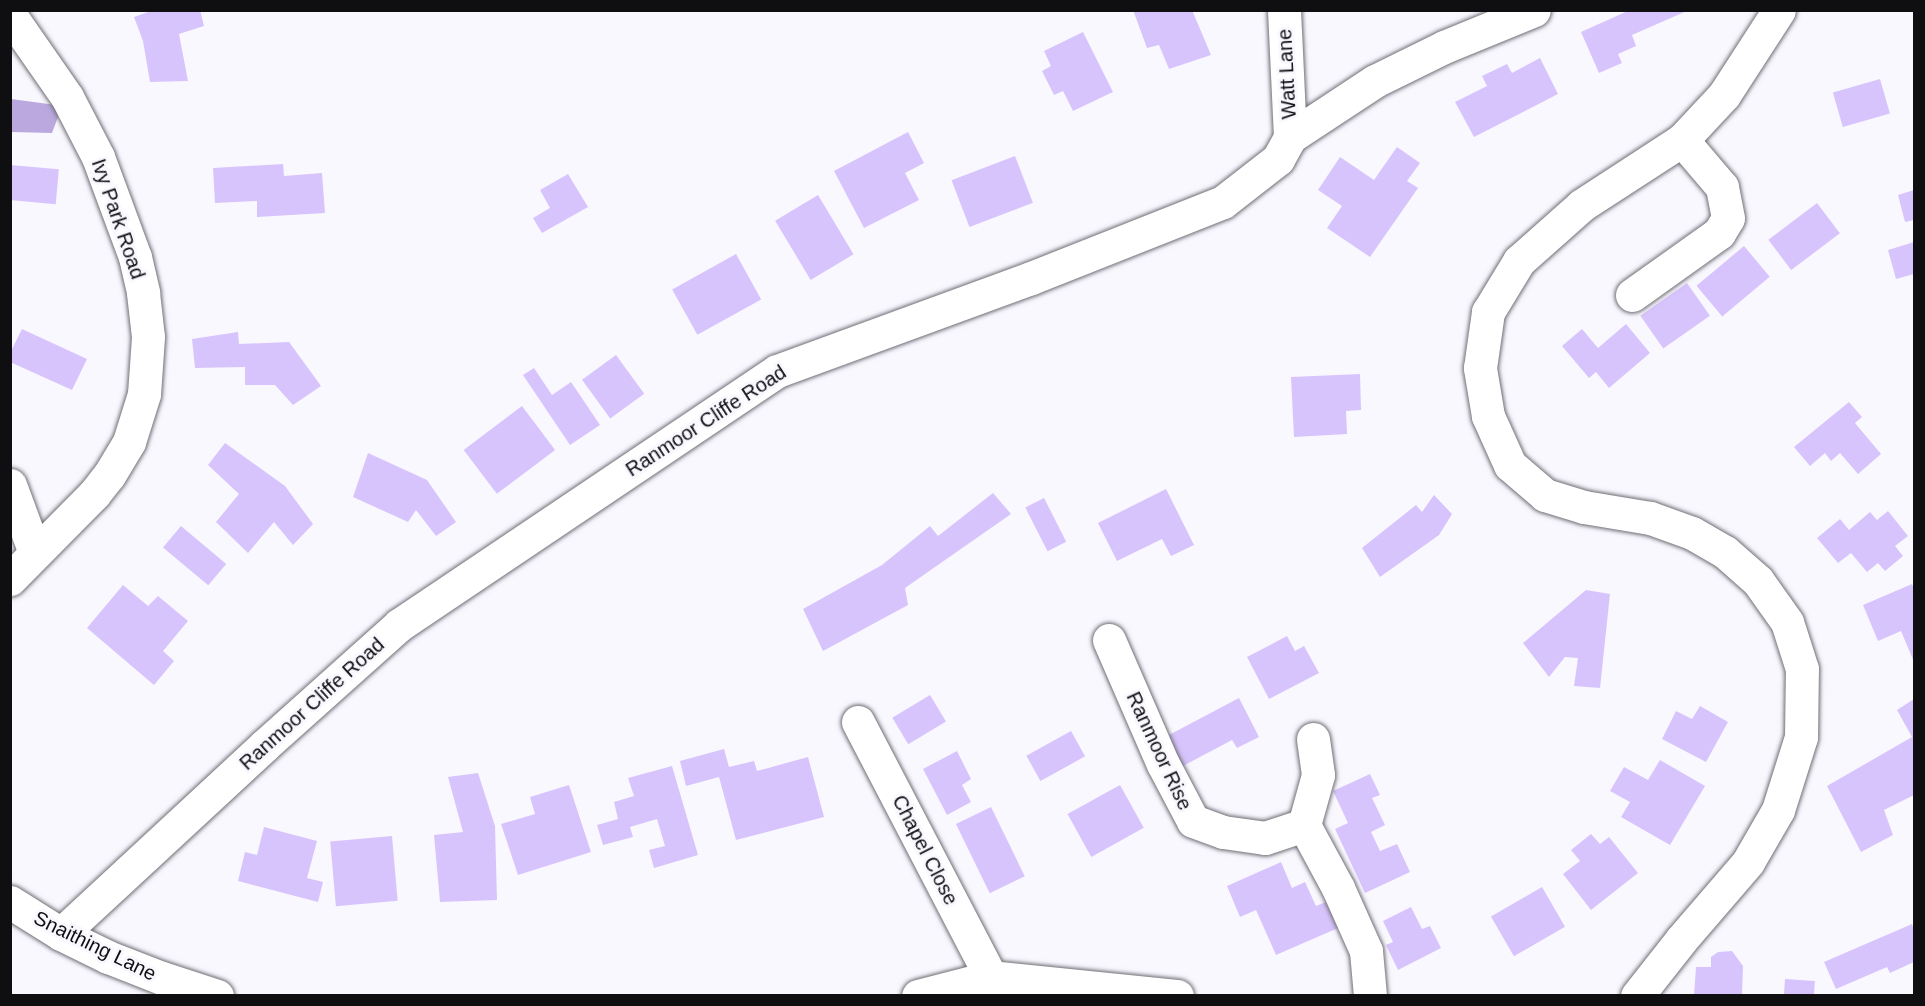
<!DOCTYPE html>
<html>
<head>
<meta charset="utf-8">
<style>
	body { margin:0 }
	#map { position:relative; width:1925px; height:1006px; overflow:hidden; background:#faf8ff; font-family:Helvetica,sans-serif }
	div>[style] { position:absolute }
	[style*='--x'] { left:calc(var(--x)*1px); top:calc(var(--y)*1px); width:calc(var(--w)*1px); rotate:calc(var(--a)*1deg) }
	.forest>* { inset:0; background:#baa8df }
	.building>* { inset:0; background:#d7c4fd; transform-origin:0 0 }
	.roads { filter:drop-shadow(0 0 2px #706e76) drop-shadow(0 0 2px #706e76) }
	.minor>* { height:33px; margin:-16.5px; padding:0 16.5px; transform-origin:16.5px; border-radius:16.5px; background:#fff }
	.tertiary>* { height:33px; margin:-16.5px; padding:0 16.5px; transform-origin:16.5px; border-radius:16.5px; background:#fff }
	span { translate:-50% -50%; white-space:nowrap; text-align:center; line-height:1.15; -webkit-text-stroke:6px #faf8ff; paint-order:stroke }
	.street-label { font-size:20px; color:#0f0e11 }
	.frame { position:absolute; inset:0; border:12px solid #0f0e11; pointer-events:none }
</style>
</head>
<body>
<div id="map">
	<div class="forest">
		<div style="clip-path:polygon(11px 99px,56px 105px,58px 117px,52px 133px,11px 132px)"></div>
	</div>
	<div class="building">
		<div style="clip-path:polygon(154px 10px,200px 10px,204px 26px,179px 34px,188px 81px,150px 82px,143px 41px,134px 17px)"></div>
		<div style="clip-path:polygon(1133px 10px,1192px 10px,1211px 55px,1169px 69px,1159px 45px,1147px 48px)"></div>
		<div style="clip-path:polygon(1630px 10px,1689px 10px,1632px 35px,1636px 46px,1618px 54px,1622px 63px,1599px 73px,1581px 32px)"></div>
		<div style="clip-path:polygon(1083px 32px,1113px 92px,1073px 111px,1063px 91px,1054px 95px,1042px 71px,1051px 66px,1044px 51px)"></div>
		<div style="clip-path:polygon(1540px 58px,1558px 94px,1474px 137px,1455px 102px,1487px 86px,1482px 76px,1507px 64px,1512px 73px)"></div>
		<div style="left:1880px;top:79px;width:36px;height:49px;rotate:74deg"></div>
		<div style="clip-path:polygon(908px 132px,924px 163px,905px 173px,919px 200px,864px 228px,834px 171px)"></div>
		<div style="clip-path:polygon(1397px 147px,1420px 163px,1407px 181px,1418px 188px,1370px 257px,1327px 228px,1342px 206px,1318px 190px,1340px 157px,1374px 180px)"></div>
		<div style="left:1015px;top:156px;width:50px;height:68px;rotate:69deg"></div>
		<div style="clip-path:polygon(283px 164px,284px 176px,322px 173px,325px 213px,257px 217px,257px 201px,215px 203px,213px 168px)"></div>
		<div style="left:10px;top:165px;width:49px;height:35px;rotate:5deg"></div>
		<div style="clip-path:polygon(568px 174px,588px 207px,542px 233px,533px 218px,550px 208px,540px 190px)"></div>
		<div style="clip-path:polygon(1914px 190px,1914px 220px,1905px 222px,1898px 195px)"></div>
		<div style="left:818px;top:195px;width:69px;height:50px;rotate:59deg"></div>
		<div style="left:1817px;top:203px;width:38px;height:61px;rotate:53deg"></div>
		<div style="clip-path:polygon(1914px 242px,1914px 274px,1896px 279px,1888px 250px)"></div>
		<div style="left:1744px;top:246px;width:40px;height:62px;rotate:50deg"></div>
		<div style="left:736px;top:254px;width:52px;height:73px;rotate:61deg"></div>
		<div style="left:1687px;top:283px;width:40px;height:57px;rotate:55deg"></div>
		<div style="clip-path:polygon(1626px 324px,1650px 353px,1609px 388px,1596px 372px,1589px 378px,1562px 346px,1582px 329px,1598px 348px)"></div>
		<div style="clip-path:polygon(22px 329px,87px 359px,72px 390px,10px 362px,10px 353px)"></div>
		<div style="clip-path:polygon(238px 332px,239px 344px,289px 342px,321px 386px,293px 405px,275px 385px,245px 385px,245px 367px,195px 368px,192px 339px)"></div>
		<div style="left:616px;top:355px;width:48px;height:42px;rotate:54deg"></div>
		<div style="clip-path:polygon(534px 368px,552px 395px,571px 382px,600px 425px,570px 445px,523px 375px)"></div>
		<div style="clip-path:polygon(1360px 374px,1361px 410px,1346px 411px,1347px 434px,1294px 437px,1291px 377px)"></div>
		<div style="clip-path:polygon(1849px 402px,1862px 417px,1855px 423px,1881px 454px,1858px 474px,1840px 453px,1831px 461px,1825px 453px,1810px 466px,1794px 447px)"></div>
		<div style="left:522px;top:406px;width:55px;height:73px;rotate:53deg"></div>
		<div style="clip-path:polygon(225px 443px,285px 486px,313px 524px,293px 545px,274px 522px,248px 553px,216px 522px,239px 494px,208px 465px)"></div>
		<div style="clip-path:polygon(368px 453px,427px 480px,456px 522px,436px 536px,416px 510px,408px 522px,353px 497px)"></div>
		<div style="clip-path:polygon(1166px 489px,1194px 545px,1171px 556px,1162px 539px,1117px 561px,1098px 523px)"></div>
		<div style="clip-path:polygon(993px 493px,1011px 514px,905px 588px,908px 605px,823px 651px,803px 609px,882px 565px,930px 526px,938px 536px)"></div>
		<div style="clip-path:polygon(1434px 495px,1452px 514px,1439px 535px,1380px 577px,1362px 548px,1416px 505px,1422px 512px)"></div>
		<div style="left:1044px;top:498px;width:49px;height:21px;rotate:63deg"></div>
		<div style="clip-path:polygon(1888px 511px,1908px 536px,1895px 546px,1903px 556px,1885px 571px,1878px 563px,1867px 572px,1851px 553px,1838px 563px,1817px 538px,1840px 519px,1849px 530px,1870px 512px,1877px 520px)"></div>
		<div style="left:181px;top:526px;width:59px;height:28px;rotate:40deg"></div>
		<div style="clip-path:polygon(1912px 584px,1914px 589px,1914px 662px,1901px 631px,1878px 641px,1863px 605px)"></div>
		<div style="clip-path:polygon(123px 585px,148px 606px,158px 596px,188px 621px,163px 651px,174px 661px,154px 685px,87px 628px)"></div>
		<div style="clip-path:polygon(1586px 590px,1610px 594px,1600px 688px,1574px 686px,1578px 658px,1565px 657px,1549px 677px,1523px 643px)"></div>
		<div style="clip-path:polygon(1287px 636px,1295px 651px,1304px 646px,1319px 673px,1269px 699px,1247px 657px)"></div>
		<div style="left:930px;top:695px;width:31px;height:44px;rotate:59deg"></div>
		<div style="clip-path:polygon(1239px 698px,1259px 737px,1237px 748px,1232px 740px,1183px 766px,1167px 736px)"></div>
		<div style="clip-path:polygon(1914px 699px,1914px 795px,1884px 810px,1893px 835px,1861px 852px,1827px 786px,1912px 737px,1897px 710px)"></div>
		<div style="clip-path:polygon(1700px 706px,1728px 722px,1706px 762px,1662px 739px,1676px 711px,1692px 719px)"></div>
		<div style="left:1071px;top:731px;width:29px;height:51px;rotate:61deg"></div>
		<div style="clip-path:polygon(724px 749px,729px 767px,754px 761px,757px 771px,808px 757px,824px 817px,736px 840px,719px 777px,686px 786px,680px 761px)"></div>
		<div style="clip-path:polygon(957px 751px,971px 779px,962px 785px,971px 802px,947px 815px,923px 769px)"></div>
		<div style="clip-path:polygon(1660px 760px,1705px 786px,1670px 845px,1621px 817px,1630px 802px,1610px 791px,1624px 767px,1648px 780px)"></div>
		<div style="clip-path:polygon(672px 766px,698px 855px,654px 868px,649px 850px,665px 846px,657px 819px,630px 827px,633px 837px,603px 845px,597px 825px,618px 819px,614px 802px,634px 796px,628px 778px)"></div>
		<div style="clip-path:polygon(478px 773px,495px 826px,497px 900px,440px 902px,434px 835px,463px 832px,448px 777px)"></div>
		<div style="clip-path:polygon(1370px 774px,1380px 795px,1372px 798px,1385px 825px,1371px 832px,1380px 851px,1397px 844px,1410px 872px,1365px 893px,1335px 829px,1348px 823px,1333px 791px)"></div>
		<div style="clip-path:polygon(569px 785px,591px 852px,518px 875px,501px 824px,535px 814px,530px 797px)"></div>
		<div style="left:1120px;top:785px;width:49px;height:60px;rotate:61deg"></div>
		<div style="left:991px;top:807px;width:77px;height:39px;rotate:64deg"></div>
		<div style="clip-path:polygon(264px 827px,317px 841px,307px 878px,323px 882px,318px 902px,238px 881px,245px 852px,257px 855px)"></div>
		<div style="clip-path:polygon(1591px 834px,1600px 844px,1609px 837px,1638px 873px,1591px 910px,1563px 874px,1580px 861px,1571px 850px)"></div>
		<div style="left:392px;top:836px;width:65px;height:62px;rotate:85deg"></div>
		<div style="clip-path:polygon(1281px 862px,1292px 888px,1305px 882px,1316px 906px,1326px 902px,1338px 928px,1276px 955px,1256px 910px,1240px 917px,1227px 886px)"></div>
		<div style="left:1542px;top:887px;width:46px;height:59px;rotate:60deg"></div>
		<div style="clip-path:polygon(1411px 907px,1422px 929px,1430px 926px,1441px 948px,1398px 970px,1386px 945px,1393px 942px,1383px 921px)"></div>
		<div style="clip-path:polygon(1912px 924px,1914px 931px,1914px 962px,1890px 973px,1887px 967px,1836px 989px,1824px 962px)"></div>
		<div style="clip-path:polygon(1732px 951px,1743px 966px,1742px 996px,1694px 996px,1696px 967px,1711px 967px,1711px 957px,1718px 952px)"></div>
		<div style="left:1785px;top:979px;width:30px;height:17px;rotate:4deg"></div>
	</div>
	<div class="roads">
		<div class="minor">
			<div style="--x:1284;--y:10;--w:127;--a:87.3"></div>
			<div style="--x:1632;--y:295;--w:107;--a:-35.5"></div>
			<div style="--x:1719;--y:233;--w:17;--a:-59"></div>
			<div style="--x:1728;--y:218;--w:32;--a:-101"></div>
			<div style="--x:1722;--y:187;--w:62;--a:-130.4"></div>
			<div style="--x:10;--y:485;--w:72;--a:69.8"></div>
			<div style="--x:1109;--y:640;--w:135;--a:66.5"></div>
			<div style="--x:1163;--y:764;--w:64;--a:62.2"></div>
			<div style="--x:1193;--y:821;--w:32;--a:20"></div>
			<div style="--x:1223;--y:832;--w:42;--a:8.1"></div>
			<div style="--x:1265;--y:838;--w:41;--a:-18.4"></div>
			<div style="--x:858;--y:722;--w:288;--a:62.5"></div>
			<div style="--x:1313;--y:739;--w:36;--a:82"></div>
			<div style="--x:1318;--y:775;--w:52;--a:105.6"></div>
			<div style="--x:1304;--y:825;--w:72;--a:61.6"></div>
			<div style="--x:1338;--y:888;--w:69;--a:66"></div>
			<div style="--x:1366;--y:951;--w:45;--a:84.9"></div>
			<div style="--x:61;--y:934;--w:278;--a:-42.8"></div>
			<div style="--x:265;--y:745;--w:180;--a:-41.8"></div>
			<div style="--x:399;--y:625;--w:455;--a:-33.9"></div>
			<div style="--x:777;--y:371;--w:270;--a:-20.1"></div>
			<div style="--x:1031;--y:278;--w:206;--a:-21.6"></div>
			<div style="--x:1223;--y:202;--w:70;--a:-38"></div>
			<div style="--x:1278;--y:159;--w:25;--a:-61"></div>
			<div style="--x:1290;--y:137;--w:102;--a:-33.4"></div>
			<div style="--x:1375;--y:81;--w:77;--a:-26.2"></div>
			<div style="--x:1444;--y:47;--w:97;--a:-22.3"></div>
			<div style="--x:918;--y:996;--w:75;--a:-14.6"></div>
			<div style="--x:991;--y:977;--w:187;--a:5.8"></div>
			<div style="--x:1637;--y:996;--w:71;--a:-51.8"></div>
			<div style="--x:1681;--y:940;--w:103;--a:-49.3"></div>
			<div style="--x:1748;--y:862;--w:60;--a:-60"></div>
			<div style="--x:1778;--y:810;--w:77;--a:-72.5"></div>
			<div style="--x:1801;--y:737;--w:68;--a:-89.2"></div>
			<div style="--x:1802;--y:669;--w:49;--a:-107.7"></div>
			<div style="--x:1787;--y:622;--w:50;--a:-125.3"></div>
			<div style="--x:1758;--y:581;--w:44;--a:-138.7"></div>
			<div style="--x:1725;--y:552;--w:38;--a:-150"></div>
			<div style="--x:1692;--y:533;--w:45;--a:-160.3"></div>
			<div style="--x:1650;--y:518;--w:67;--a:-170.5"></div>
			<div style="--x:1584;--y:507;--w:41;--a:-162.9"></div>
			<div style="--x:1545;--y:495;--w:46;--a:-139.4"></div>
			<div style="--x:1510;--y:465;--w:54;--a:-114.2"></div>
			<div style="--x:1488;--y:416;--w:49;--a:-99.5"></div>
			<div style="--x:1480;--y:368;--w:57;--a:-81.9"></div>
			<div style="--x:1488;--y:312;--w:60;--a:-58.7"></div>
			<div style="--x:1519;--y:261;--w:84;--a:-41.6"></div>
			<div style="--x:1582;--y:205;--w:119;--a:-33"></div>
			<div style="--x:1682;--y:140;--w:62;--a:-47"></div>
			<div style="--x:1724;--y:95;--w:101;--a:-57.1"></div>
		</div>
		<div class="tertiary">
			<div style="--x:10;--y:15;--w:100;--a:55.2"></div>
			<div style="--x:67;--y:97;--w:68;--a:62.7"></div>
			<div style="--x:98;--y:157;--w:107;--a:69.7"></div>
			<div style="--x:135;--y:257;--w:37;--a:77"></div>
			<div style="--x:143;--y:293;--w:44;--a:83.5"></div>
			<div style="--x:148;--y:337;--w:57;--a:94"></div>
			<div style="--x:144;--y:394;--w:50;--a:107.4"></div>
			<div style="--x:129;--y:442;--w:39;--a:121"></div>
			<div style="--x:109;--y:475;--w:24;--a:128"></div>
			<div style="--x:94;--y:494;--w:120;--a:134.7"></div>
			<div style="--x:10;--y:902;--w:60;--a:32.1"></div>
			<div style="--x:61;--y:934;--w:52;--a:26.1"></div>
			<div style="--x:108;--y:957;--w:58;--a:21.3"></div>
			<div style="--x:162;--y:978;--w:58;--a:18.1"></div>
		</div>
	</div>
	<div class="street-label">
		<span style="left:1287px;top:74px;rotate:-93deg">Watt Lane</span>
		<span style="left:118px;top:219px;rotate:71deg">Ivy Park Road</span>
		<span style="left:706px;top:421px;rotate:-33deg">Ranmoor Cliffe Road</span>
		<span style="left:312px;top:704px;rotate:-42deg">Ranmoor Cliffe Road</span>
		<span style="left:1159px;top:751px;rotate:65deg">Ranmoor Rise</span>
		<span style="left:925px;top:850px;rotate:63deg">Chapel Close</span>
		<span style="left:95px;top:946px;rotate:26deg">Snaithing Lane</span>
	</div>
	<div class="frame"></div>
</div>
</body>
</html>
